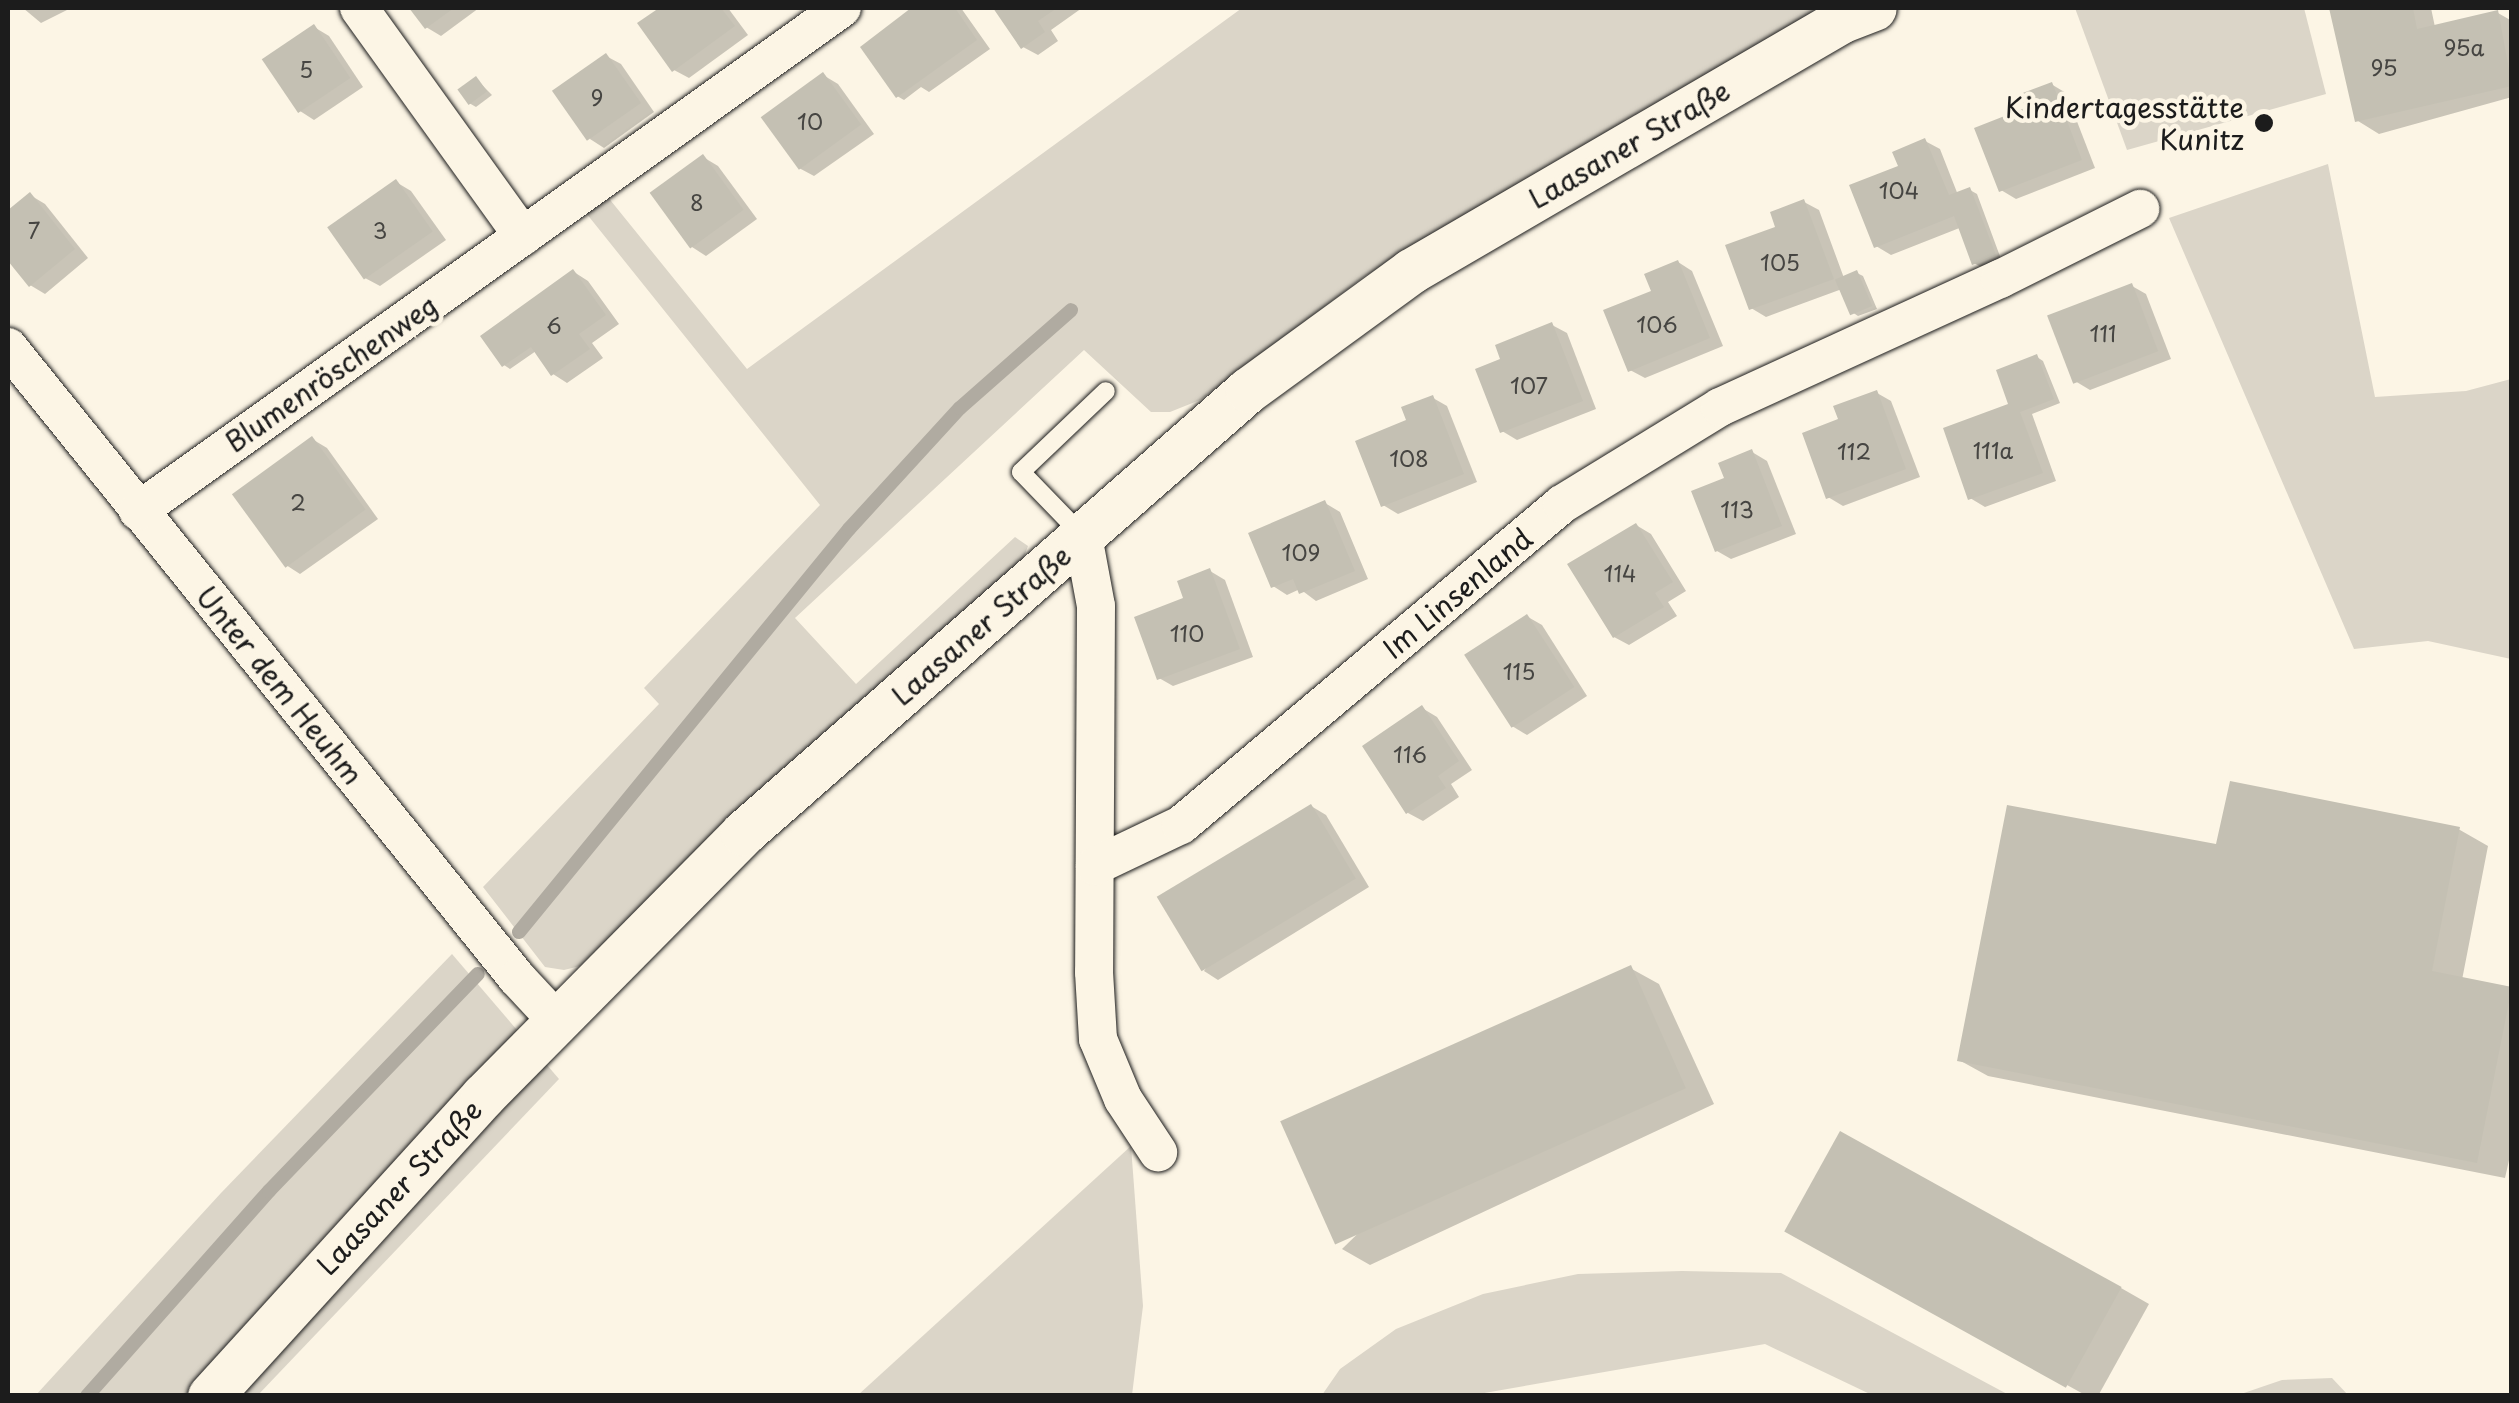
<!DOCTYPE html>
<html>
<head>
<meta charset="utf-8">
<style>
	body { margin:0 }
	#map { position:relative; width:2519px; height:1403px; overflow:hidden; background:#fcf5e5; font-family:"Playpen Sans",sans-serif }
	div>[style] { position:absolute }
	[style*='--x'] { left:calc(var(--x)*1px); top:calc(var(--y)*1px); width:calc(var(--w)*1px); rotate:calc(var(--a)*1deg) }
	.green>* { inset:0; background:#dbd5c8 }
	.shadow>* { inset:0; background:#0003 }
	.stream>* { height:14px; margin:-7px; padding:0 7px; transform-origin:7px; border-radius:7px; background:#b0aba1 }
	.building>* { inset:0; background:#c4c0b3; transform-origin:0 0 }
	.roads { filter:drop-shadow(0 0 2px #1c1c1c) drop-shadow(0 0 2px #1c1c1c) }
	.service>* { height:18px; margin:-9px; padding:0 9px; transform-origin:9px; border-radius:9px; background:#fcf5e5 }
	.minor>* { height:38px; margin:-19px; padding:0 19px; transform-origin:19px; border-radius:19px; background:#fcf5e5 }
	.tertiary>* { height:45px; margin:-22.5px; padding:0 22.5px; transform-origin:22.5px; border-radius:22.5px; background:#fcf5e5 }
	.dots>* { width:28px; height:28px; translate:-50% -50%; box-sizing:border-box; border:5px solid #fcf5e5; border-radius:50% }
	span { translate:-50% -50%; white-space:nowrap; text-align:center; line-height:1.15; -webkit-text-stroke:9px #fcf5e5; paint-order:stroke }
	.number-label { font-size:22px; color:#464542 }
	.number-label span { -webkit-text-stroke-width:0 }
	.poi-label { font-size:28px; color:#1c1c1c }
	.right { translate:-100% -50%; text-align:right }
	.street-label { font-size:28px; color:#1c1c1c }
	.frame { position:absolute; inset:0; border:10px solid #1c1c1c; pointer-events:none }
</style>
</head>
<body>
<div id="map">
	<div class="green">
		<div style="clip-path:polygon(1242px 8px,1834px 8px,1561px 158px,1365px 276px,1200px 400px,1170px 412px,1151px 412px,1084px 350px,795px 618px,856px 684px,1015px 537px,1028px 546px,1023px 559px,764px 785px,580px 966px,564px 970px,545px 967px,483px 887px,659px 704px,644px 688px,820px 505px,586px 213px,607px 196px,747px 369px)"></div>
		<div style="clip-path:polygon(2075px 8px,2304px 8px,2326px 94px,2127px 150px)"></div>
		<div style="clip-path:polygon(2328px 164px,2375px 397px,2466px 391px,2511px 379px,2511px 659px,2428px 641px,2354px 649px,2169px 218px)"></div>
		<div style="clip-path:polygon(452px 954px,559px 1079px,258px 1395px,35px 1396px,221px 1193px)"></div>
		<div style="clip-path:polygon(1131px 1146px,1143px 1306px,1132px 1395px,858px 1395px)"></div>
		<div style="clip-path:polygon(1682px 1271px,1781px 1273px,2009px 1395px,1872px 1395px,1765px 1344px,1473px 1395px,1322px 1395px,1340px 1369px,1396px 1329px,1483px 1294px,1578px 1274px)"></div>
		<div style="clip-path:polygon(2332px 1378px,2348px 1395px,2238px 1395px,2282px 1380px)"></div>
	</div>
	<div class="shadow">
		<div style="clip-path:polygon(23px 8px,71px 8px,41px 23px)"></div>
		<div style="clip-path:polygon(412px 8px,479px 8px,441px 36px,426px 27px)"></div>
		<div style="clip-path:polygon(663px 8px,728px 8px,748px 35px,689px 78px,674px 70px,641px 24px)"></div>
		<div style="clip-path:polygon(916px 8px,961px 8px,990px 49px,929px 92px,921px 87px,904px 100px,897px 96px,879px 33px)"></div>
		<div style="clip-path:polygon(996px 8px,1082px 8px,1051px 30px,1058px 41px,1038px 55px,1023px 47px)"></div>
		<div style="clip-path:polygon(2332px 8px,2431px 8px,2435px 27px,2498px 13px,2512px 21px,2512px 97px,2379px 134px,2358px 121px)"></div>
		<div style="clip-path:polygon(314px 27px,329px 36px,363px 87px,314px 120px,300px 111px)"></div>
		<div style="clip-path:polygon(606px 56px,621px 64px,654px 112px,604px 148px,590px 139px)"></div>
		<div style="clip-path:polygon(823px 75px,838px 84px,874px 134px,814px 176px,799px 168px)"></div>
		<div style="clip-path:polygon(476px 79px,492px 95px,476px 107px,469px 103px)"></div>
		<div style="clip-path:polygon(2051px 84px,2066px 93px,2095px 168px,2016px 199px,2001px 190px)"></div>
		<div style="clip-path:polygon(1925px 141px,1940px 149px,1958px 195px,1970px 190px,1977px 194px,2001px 259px,1981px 267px,1974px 263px,1962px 227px,1891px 255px,1876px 246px,1901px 167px)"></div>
		<div style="clip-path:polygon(703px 157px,718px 166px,757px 219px,706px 256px,692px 247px)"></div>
		<div style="clip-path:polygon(396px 182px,411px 191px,446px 240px,380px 286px,365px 278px)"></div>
		<div style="clip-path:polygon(30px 195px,45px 204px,88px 258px,45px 294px,30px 285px,8px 257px,8px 214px)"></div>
		<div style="clip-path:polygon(1804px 202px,1819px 210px,1844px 278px,1857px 273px,1863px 276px,1877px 309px,1858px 316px,1852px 312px,1842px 289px,1766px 317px,1751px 308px,1779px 228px)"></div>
		<div style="clip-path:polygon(1678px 262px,1692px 271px,1723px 346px,1645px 378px,1630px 370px,1654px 292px)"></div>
		<div style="clip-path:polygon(574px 272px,588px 281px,619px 324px,592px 343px,603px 358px,567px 383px,553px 374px,536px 351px,510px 369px,504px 365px)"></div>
		<div style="clip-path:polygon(2132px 286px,2146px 294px,2171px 359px,2090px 390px,2075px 381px)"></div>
		<div style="clip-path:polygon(1552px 325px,1567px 333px,1596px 409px,1517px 440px,1502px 431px,1504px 360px)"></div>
		<div style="clip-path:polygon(2037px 357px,2043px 361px,2060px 403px,2032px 414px,2056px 481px,1985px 507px,1970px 498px)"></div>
		<div style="clip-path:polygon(1877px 393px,1891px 401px,1920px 477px,1843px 506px,1828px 497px,1841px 421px)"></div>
		<div style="clip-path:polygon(1433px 398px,1447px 406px,1477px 482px,1398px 514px,1383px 505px,1409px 422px)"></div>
		<div style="clip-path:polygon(312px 439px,327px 448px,378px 519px,300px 574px,286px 565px)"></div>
		<div style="clip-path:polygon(1752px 452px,1767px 461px,1796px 534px,1731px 559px,1717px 551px)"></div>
		<div style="clip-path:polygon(1325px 503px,1340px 512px,1368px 579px,1316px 601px,1300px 589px,1287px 595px,1273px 586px)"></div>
		<div style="clip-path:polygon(1636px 525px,1651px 534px,1686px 591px,1668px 602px,1677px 616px,1629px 645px,1614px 637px)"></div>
		<div style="clip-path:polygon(1210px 571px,1225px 580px,1253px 657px,1173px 686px,1159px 678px,1186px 600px)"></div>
		<div style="clip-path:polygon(1528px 617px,1542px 625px,1587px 696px,1527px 735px,1512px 726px)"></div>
		<div style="clip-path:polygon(1422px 708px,1437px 717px,1472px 770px,1451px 784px,1459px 797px,1423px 821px,1408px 813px)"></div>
		<div style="clip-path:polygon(2232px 784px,2460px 830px,2488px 846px,2462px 980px,2512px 990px,2512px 1147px,2505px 1178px,1988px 1076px,1959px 1060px,2218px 847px)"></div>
		<div style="clip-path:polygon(1311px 806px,1326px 815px,1369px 887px,1218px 980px,1204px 971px)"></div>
		<div style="clip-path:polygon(1630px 968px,1659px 984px,1714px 1104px,1370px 1265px,1342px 1249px)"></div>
		<div style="clip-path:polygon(1817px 1247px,2121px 1288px,2149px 1304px,2098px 1396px,2087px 1396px)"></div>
	</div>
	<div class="stream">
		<div style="--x:519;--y:932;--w:521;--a:-50.69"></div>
		<div style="--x:849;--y:529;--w:164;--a:-47.5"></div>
		<div style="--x:960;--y:408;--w:148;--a:-41.4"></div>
		<div style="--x:87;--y:1396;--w:274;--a:-48.4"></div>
		<div style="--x:269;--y:1191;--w:301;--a:-46.1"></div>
	</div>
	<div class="building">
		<div style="clip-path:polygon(409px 8px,454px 8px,425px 29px)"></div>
		<div style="clip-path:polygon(659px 8px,721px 8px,735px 26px,672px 72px,637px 23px)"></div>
		<div style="clip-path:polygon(911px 8px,955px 8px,977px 40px,896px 98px,860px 47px)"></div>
		<div style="clip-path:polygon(993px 8px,1057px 8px,1038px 21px,1045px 32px,1021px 49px)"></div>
		<div style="clip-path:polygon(2329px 8px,2413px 8px,2417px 29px,2498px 10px,2512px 86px,2355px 122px)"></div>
		<div style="left:314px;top:24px;width:65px;height:63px;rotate:56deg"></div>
		<div style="left:606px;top:53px;width:61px;height:66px;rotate:55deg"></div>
		<div style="left:823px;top:72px;width:65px;height:77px;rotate:54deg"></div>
		<div style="left:476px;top:76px;width:19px;height:23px;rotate:54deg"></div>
		<div style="clip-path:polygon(2052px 82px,2082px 160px,1999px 192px,1974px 128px,2025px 108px,2020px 94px)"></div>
		<div style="clip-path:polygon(1925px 138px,1949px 195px,1970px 187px,1996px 255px,1972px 265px,1954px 216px,1874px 248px,1849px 185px,1898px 166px,1892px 152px)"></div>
		<div style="left:703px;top:154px;width:69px;height:66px;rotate:54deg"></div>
		<div style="left:396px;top:179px;width:64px;height:84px;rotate:55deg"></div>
		<div style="clip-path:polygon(30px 192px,75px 249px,29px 287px,8px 261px,8px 210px)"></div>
		<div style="clip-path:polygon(1804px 199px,1834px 279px,1749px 310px,1725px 245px,1775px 227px,1770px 212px)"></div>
		<div style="clip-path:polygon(1678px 260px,1710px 338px,1628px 372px,1603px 310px,1651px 291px,1644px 274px)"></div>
		<div style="clip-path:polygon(573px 269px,606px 315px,579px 334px,590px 349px,551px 376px,531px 347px,502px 367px,480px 336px)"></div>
		<div style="left:1857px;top:270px;width:39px;height:24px;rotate:67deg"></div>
		<div style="left:2132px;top:283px;width:73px;height:91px;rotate:69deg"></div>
		<div style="clip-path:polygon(1552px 322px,1583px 401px,1500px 433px,1475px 369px,1500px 359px,1495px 345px)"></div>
		<div style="clip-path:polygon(2037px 354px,2054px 399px,2020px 412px,2043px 473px,1968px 500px,1943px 428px,2008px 404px,1996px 370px)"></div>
		<div style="clip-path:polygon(1877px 390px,1906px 469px,1826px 499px,1802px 433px,1838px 419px,1833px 406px)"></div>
		<div style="clip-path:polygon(1433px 395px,1464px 474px,1381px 507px,1355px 441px,1406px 420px,1401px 407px)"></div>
		<div style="left:312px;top:436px;width:91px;height:99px;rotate:54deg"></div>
		<div style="clip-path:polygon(1752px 449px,1782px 526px,1715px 552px,1691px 491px,1724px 478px,1718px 463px)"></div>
		<div style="clip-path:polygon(1325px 500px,1355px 571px,1299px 594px,1293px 579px,1271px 588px,1248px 533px)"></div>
		<div style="clip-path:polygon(1636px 523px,1673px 582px,1655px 593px,1664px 607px,1613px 638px,1567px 564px)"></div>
		<div style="clip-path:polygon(1210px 568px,1240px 649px,1157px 680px,1134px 617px,1183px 598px,1177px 581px)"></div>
		<div style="left:1527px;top:614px;width:87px;height:75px;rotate:57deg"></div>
		<div style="clip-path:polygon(1422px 705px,1459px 761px,1438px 776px,1446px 788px,1406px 814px,1362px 746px)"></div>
		<div style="clip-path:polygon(2230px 781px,2460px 827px,2432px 971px,2512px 987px,2477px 1163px,1957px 1061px,2007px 805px,2216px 844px)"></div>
		<div style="left:1311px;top:804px;width:87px;height:180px;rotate:59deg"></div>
		<div style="left:1631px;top:965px;width:135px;height:384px;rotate:66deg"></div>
		<div style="left:1840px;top:1131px;width:322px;height:115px;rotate:29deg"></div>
	</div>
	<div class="roads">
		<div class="service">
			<div style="--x:1083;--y:536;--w:89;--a:-134.1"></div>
			<div style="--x:1021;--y:472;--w:117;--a:-43.6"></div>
		</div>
		<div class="minor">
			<div style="--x:359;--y:8;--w:281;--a:54.3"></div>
			<div style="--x:8;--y:347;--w:811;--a:51.11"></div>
			<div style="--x:517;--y:978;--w:57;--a:47.1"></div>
			<div style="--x:138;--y:511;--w:865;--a:-35.55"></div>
			<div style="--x:1083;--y:536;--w:71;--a:79.5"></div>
			<div style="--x:1096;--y:606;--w:366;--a:90.3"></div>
			<div style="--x:1094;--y:972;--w:67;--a:86.6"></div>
			<div style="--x:1098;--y:1039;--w:65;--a:67.4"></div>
			<div style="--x:1123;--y:1099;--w:64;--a:56.6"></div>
			<div style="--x:1095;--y:866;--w:95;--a:-25.5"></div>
			<div style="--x:1181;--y:825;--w:498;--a:-40.1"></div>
			<div style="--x:1562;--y:504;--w:185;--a:-31.5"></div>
			<div style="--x:1720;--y:407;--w:308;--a:-24.6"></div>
			<div style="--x:2000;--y:279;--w:157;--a:-26.6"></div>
		</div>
		<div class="tertiary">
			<div style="--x:210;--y:1396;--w:406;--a:-47.7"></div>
			<div style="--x:483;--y:1096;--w:370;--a:-45.3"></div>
			<div style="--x:743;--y:833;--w:672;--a:-41.26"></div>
			<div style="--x:1248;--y:390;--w:202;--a:-36.1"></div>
			<div style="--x:1411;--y:271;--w:497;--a:-30.2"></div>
			<div style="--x:1840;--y:21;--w:36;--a:-21"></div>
		</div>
	</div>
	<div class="dots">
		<div style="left:2264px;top:123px;background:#1c1c1c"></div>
	</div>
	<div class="number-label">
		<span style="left:2464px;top:47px">95a</span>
		<span style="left:2384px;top:67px">95</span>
		<span style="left:306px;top:69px">5</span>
		<span style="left:597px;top:97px">9</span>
		<span style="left:810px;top:121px">10</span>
		<span style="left:1899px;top:190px">104</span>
		<span style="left:697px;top:202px">8</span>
		<span style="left:34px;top:230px">7</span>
		<span style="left:380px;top:230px">3</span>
		<span style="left:1780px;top:262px">105</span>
		<span style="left:1657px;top:324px">106</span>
		<span style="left:554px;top:325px">6</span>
		<span style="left:2103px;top:333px">111</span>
		<span style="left:1529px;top:385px">107</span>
		<span style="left:1993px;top:450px">111a</span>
		<span style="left:1854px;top:451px">112</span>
		<span style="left:1409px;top:458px">108</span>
		<span style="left:298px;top:502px">2</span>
		<span style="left:1737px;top:509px">113</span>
		<span style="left:1301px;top:552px">109</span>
		<span style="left:1620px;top:573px">114</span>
		<span style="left:1187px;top:633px">110</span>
		<span style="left:1519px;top:671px">115</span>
		<span style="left:1410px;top:754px">116</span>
	</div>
	<div class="poi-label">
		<span class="right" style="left:2244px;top:123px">Kindertagesstätte<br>Kunitz</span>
	</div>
	<div class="street-label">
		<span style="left:1629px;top:144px;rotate:-30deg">Laasaner Straße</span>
		<span style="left:331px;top:373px;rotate:-35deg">Blumenröschenweg</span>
		<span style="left:1457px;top:593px;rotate:-40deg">Im Linsenland</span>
		<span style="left:981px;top:625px;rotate:-41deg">Laasaner Straße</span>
		<span style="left:280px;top:685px;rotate:51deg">Unter dem Heuhm</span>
		<span style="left:399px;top:1187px;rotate:-47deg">Laasaner Straße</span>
	</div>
	<div class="frame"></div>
</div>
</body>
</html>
